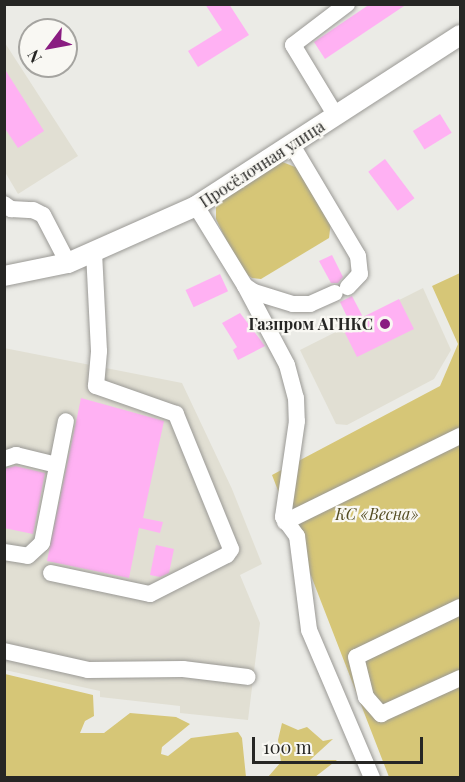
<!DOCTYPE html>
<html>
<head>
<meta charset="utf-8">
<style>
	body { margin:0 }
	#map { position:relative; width:465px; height:782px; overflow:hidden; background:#ebebe6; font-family:"Playfair Display",serif }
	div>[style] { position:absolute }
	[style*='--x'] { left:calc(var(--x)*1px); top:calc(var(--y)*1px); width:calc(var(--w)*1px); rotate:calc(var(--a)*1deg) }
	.built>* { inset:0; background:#e1dfd3 }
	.green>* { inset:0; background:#d6c677 }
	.building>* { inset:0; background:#ffb1f3; transform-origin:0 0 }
	.roads { filter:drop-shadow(0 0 2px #9a9995) drop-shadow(0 0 2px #9a9995) }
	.minor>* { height:16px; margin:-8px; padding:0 8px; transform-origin:8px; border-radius:8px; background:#fff }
	.major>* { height:20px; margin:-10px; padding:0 10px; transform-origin:10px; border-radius:10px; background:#fff }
	.dots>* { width:16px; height:16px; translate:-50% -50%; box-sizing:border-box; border:3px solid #f9f8f3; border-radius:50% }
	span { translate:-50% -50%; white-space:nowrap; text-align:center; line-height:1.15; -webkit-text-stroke:4.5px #f9f8f3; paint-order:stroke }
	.street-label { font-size:16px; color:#262624 }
	.poi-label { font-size:16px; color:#262624; font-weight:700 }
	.right { translate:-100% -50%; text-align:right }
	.park-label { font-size:16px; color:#534b21; font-style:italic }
	.frame { position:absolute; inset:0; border:6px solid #262624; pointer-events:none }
	.north { position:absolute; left:18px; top:18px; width:60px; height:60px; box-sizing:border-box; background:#f9f8f3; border:2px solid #a5a4a0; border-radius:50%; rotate:238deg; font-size:16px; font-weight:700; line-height:24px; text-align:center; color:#262624 }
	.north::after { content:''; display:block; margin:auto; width:21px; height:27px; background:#8a1d81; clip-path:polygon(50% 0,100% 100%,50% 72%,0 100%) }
	.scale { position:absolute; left:252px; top:737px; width:171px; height:27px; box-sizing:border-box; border:3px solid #262624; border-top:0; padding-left:8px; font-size:18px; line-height:21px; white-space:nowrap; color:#262624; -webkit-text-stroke:4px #f9f8f3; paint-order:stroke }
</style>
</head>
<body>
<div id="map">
	<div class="built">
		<div style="clip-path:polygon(5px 43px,78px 156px,18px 194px,5px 172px)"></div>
		<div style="clip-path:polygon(423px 288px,451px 350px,434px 379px,347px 425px,336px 424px,300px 350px)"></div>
		<div style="clip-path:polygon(4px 348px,182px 383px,232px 489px,262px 564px,240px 575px,260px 623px,248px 720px,180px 713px,180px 706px,100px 697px,100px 691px,5px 670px)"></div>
	</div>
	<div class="green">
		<div style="clip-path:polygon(280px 161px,300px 169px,331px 221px,329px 238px,261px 279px,252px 278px,241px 271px,216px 219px,216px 207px,220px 199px)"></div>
		<div style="clip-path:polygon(460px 273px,460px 777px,389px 777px,272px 475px,440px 386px,458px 344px,432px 286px)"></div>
		<div style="clip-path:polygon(5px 674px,93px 695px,94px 716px,85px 721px,80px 733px,104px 733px,130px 713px,176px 717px,190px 724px,162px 747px,161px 754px,168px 756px,191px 738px,238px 732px,242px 738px,246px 777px,5px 777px)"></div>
		<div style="clip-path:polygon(282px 723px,298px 730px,307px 727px,323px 741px,333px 739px,310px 760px,337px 760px,315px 777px,268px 777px,281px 762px,278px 740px)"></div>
	</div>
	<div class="building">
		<div style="clip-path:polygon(205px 4px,229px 4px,249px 35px,198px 67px,188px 51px,222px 30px)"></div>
		<div style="clip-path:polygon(370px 4px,407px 4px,325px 59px,314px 42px)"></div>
		<div style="clip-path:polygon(4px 68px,44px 131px,18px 148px,4px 127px)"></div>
		<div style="left:440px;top:114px;width:22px;height:32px;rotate:58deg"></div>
		<div style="left:385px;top:159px;width:49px;height:21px;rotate:53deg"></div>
		<div style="clip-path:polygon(332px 255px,343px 277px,338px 283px,331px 283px,319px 261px)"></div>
		<div style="left:220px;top:274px;width:19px;height:38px;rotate:65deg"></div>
		<div style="clip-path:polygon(352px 296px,363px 317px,399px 299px,414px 329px,357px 357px,342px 327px,350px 323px,340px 302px)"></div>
		<div style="clip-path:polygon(240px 313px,265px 346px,238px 360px,233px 350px,237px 347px,222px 323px)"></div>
		<div style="clip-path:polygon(81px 398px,164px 421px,143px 518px,163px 522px,160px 533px,139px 528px,129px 578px,47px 561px)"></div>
		<div style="clip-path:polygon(15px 466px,45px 473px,33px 534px,4px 528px,4px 469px)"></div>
		<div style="clip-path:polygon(156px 545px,174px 549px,169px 573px,160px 577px,150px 575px)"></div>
	</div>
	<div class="roads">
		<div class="minor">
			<div style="--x:336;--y:116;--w:83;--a:-121.2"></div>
			<div style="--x:293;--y:45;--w:68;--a:-37.2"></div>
			<div style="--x:292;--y:145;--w:129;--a:59.3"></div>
			<div style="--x:358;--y:256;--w:18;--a:84"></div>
			<div style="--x:360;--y:274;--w:18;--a:133"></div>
			<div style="--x:4;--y:204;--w:9;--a:36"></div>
			<div style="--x:11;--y:209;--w:22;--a:3"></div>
			<div style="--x:33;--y:210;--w:11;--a:27"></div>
			<div style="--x:43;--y:215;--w:54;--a:62.5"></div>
			<div style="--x:196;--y:206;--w:94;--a:58.5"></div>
			<div style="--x:245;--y:286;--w:11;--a:34"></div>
			<div style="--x:254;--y:292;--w:41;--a:17.1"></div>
			<div style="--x:293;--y:304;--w:17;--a:0"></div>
			<div style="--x:310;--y:304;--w:27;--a:-24"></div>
			<div style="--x:245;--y:286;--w:89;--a:62"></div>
			<div style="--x:287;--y:365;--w:34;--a:75"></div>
			<div style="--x:296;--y:398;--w:23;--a:88"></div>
			<div style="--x:297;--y:421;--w:97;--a:98.3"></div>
			<div style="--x:283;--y:517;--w:24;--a:54"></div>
			<div style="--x:297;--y:536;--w:95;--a:82.7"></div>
			<div style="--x:309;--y:630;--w:161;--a:66.9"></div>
			<div style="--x:4;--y:459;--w:13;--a:-18"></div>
			<div style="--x:16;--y:455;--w:42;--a:13.7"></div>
			<div style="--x:285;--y:522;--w:195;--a:-26.2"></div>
			<div style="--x:4;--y:552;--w:24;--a:9"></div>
			<div style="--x:28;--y:556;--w:19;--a:-43"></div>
			<div style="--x:42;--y:543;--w:124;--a:-78.9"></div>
			<div style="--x:51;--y:573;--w:101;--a:12"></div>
			<div style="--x:150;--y:594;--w:86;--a:-26.9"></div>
			<div style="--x:227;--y:555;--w:7;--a:-56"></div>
			<div style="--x:231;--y:549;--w:146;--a:-112.2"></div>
			<div style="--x:176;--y:414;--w:85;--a:-160.7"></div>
			<div style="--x:96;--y:386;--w:35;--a:-85"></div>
			<div style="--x:99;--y:351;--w:98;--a:-92.9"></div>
			<div style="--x:460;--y:607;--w:115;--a:154.3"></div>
			<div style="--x:356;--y:657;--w:41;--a:76"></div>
			<div style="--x:366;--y:697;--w:23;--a:49"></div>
			<div style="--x:381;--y:714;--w:87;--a:-24.5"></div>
			<div style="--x:4;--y:651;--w:86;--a:12.7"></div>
			<div style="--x:88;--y:670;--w:95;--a:-0.6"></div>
			<div style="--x:183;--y:669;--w:65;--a:7"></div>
		</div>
		<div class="major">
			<div style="--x:4;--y:276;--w:65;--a:-11.5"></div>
			<div style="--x:68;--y:263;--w:140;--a:-24"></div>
			<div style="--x:196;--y:206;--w:315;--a:-32.9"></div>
		</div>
	</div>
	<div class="dots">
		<div style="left:385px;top:324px;background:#8a1d81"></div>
	</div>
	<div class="street-label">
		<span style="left:262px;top:164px;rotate:-33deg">Просёлочная улица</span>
	</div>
	<div class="poi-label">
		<span class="right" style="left:373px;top:324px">Газпром АГНКС</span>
	</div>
	<div class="park-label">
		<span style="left:377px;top:514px">КС «Весна»</span>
	</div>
	<div class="frame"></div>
	<div class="north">N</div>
	<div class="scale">100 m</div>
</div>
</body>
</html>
